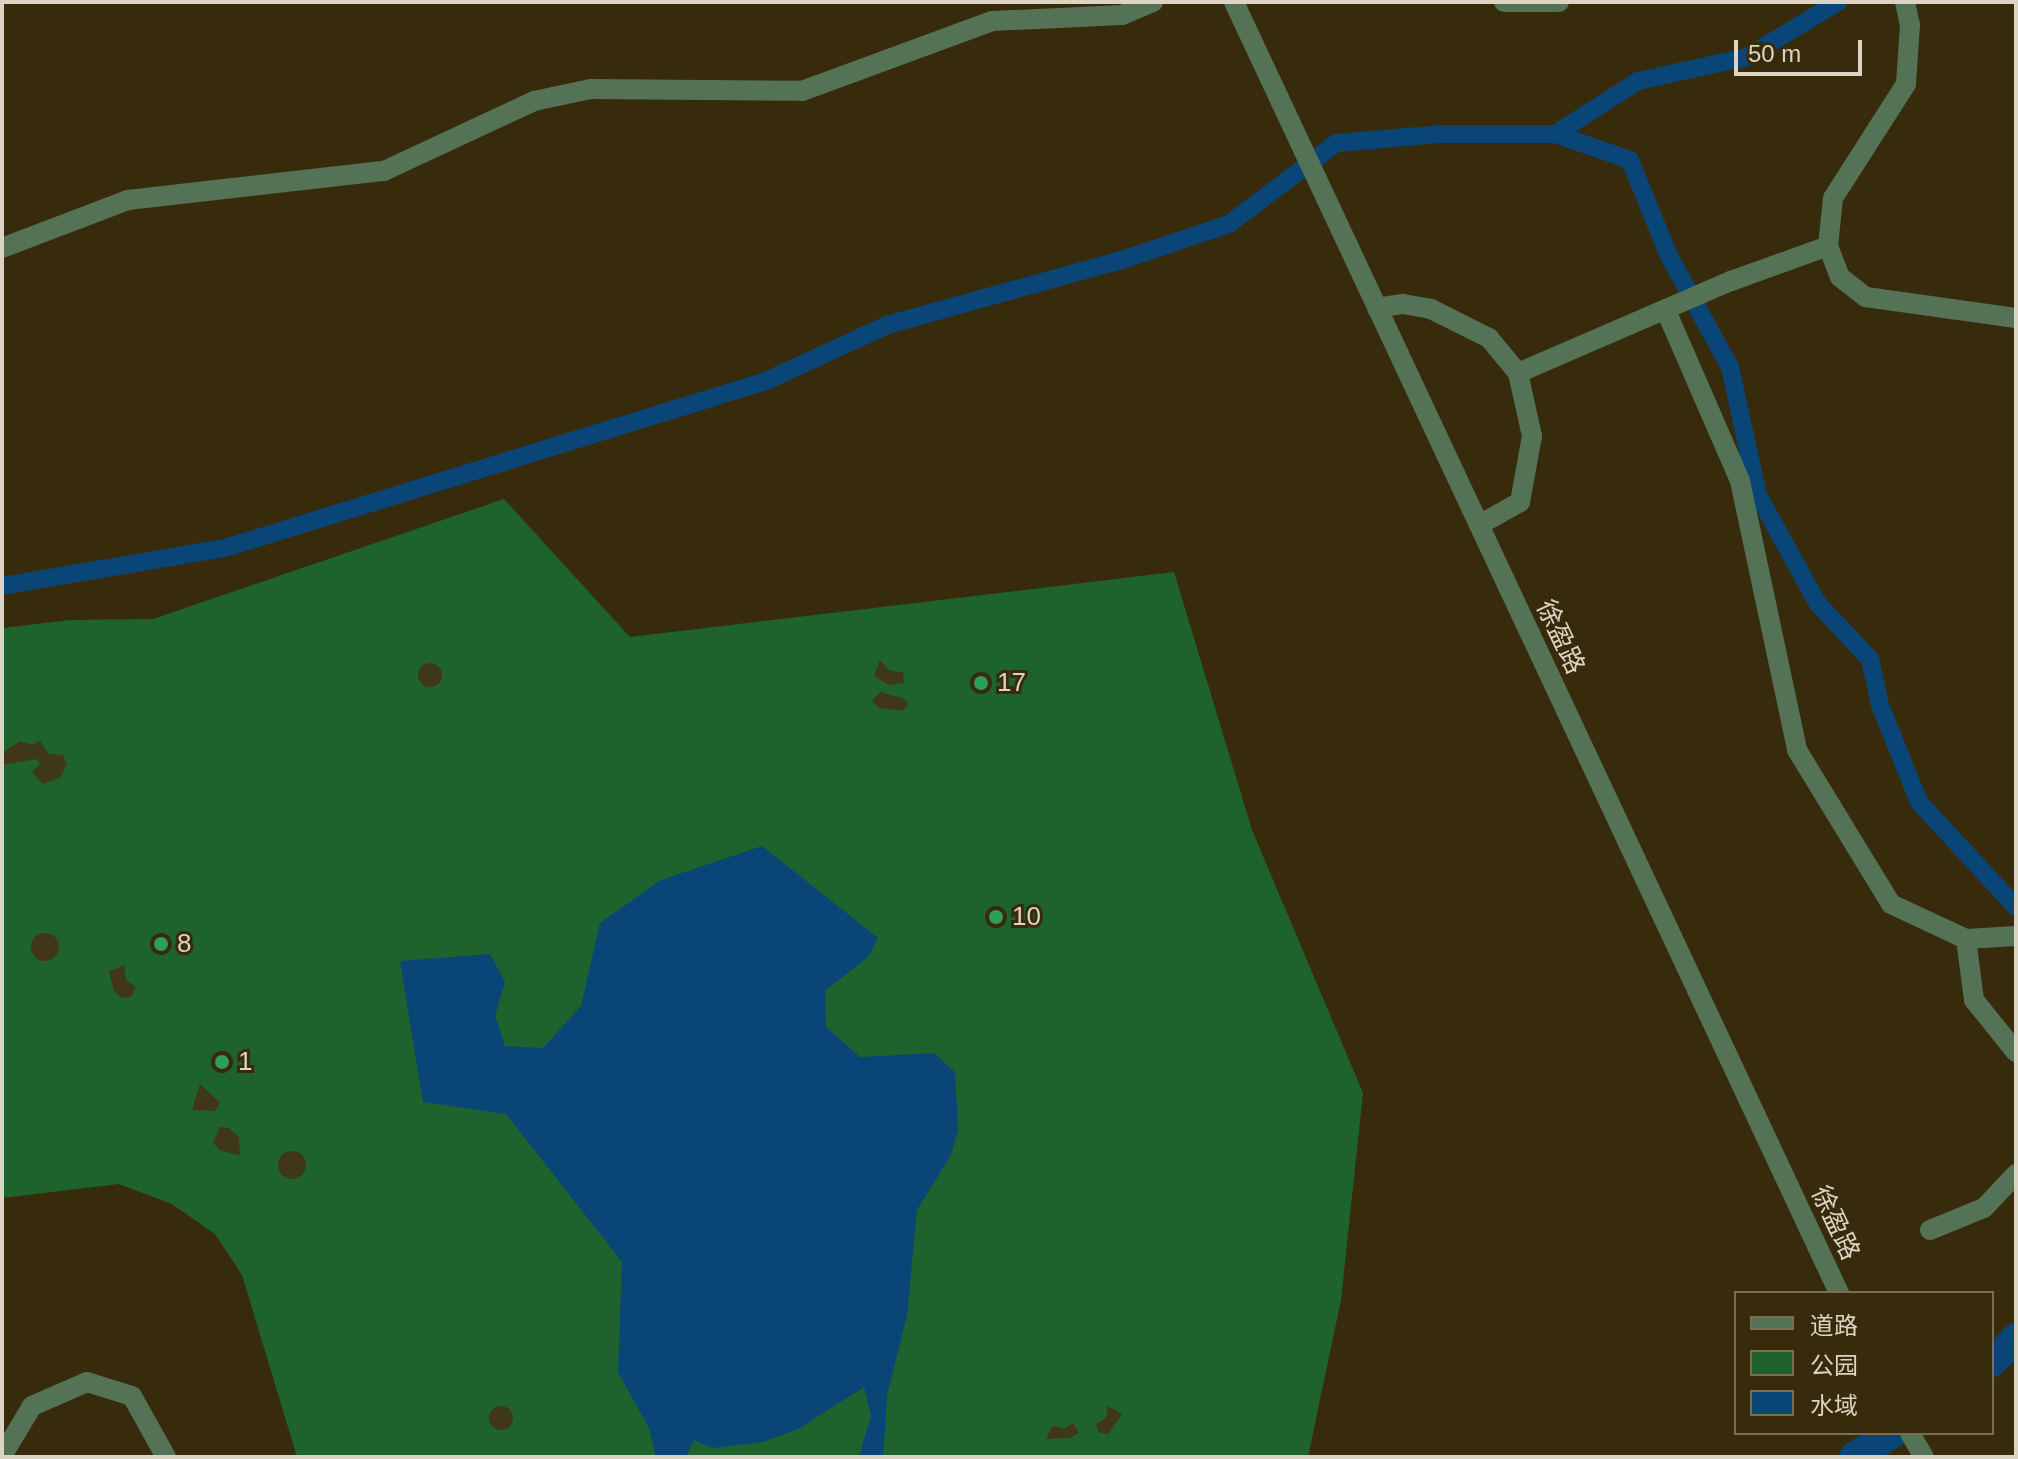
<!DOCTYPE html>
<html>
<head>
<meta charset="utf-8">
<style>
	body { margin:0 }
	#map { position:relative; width:2018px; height:1459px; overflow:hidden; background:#382b0c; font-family:Arial,"Noto Sans SC",sans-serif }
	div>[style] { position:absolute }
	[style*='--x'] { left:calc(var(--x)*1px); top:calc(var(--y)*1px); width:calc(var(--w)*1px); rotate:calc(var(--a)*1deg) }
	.green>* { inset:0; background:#1e632e }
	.sand>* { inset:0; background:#3f3717 }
	.round { border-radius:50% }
	.water>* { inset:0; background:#094577 }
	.canal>* { height:18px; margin:-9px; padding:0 9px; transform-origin:9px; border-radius:9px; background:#094577 }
	.river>* { height:30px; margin:-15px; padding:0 15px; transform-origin:15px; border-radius:15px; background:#094577 }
	.minor>* { height:20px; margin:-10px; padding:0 10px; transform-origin:10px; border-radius:10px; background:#547356 }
	.dots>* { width:22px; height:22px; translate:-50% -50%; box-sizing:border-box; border:4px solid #382b0c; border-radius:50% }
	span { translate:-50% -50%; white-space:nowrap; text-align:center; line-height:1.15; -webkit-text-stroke:6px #382b0c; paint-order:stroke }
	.street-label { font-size:26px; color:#dcd3c2 }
	.poi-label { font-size:26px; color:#dcd3c2 }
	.left { translate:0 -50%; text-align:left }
	.frame { position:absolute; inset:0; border:4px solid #dcd3c2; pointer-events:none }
	.legend { position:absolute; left:1734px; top:1291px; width:260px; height:144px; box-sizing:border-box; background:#382b0c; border:2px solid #7a6e55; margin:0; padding:10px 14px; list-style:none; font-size:24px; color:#dcd3c2 }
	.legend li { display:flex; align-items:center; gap:16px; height:40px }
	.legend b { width:40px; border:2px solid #7a6e55 }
	.scale { position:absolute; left:1734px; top:40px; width:128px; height:36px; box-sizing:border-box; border:4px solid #dcd3c2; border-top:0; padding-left:10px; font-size:24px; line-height:28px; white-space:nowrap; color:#dcd3c2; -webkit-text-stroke:6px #382b0c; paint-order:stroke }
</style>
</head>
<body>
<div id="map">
	<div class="green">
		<div style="clip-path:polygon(504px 499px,630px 637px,1174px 572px,1252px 830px,1363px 1093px,1341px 1300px,1308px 1457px,297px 1457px,242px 1275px,215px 1234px,172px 1204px,119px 1184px,2px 1198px,2px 628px,70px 620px,153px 619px)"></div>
	</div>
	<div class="sand">
		<div style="clip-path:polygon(880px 660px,890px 671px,903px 672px,904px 683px,889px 685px,874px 676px)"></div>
		<div class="round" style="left:418px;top:663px;width:24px;height:24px"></div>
		<div style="clip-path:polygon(880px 692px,903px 698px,908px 704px,903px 711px,879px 708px,872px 701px)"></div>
		<div style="clip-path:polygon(20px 741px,32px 745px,40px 741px,49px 754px,63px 755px,67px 764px,61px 777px,43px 784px,32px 772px,40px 764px,37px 759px,2px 765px,2px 753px)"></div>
		<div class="round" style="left:31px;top:933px;width:28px;height:28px"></div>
		<div style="clip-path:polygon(124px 965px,126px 980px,136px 987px,131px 997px,122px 998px,114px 991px,109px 972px)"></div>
		<div style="clip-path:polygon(200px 1084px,220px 1103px,215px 1111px,192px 1110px)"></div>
		<div style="clip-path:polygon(220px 1127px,229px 1128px,239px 1137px,240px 1155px,221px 1151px,213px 1143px)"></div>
		<div class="round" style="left:278px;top:1151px;width:28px;height:28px"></div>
		<div class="round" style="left:489px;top:1406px;width:24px;height:24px"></div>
		<div style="clip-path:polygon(1108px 1406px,1122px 1414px,1108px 1434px,1098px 1432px,1096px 1424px,1106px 1418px)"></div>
		<div style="clip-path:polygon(1073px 1423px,1079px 1433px,1070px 1438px,1046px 1439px,1053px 1425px,1064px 1429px)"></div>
	</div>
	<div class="water">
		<div style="clip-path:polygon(762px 846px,878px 938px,868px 957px,825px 991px,826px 1027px,860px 1057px,934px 1053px,955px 1072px,958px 1129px,951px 1155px,917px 1210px,907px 1316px,887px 1396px,883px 1457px,859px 1457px,871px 1415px,864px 1387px,798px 1429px,763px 1442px,712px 1448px,694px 1440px,686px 1457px,656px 1457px,649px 1428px,618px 1372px,622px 1262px,506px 1114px,423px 1102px,400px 961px,490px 954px,505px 982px,495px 1016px,505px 1046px,543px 1048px,581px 1006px,600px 923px,661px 880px)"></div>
	</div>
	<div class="canal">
		<div style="--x:1838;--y:2;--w:106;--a:148.9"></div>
		<div style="--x:1747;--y:57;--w:112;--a:167.6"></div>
		<div style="--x:1638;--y:81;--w:98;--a:147.4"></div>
		<div style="--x:1555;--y:134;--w:79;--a:19.1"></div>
		<div style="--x:1630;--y:160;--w:104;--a:67.9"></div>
		<div style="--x:1669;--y:256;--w:127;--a:61.2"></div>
		<div style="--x:1730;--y:367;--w:131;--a:77.7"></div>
		<div style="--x:1758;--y:495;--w:124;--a:61.2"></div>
		<div style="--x:1818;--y:604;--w:76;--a:46.6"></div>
		<div style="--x:1870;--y:659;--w:47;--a:77.7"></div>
		<div style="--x:1880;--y:705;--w:105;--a:68.1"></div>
		<div style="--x:1919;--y:802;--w:143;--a:47.3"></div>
		<div style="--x:2;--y:586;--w:226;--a:-9.7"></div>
		<div style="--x:225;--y:548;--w:566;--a:-17.15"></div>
		<div style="--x:766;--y:381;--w:133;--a:-24.8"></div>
		<div style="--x:887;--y:325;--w:244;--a:-15.5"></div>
		<div style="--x:1122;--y:260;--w:113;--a:-18.6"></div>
		<div style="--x:1229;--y:224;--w:134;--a:-37.1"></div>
		<div style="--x:1336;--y:143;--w:104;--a:-4.9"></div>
		<div style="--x:1440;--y:134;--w:115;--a:0"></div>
	</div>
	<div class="river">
		<div style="--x:1992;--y:1362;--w:34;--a:-45"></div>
		<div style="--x:1854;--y:1457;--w:46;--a:-31.6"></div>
	</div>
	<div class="minor">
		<div style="--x:1234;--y:2;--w:1426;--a:64.89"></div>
		<div style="--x:1504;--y:2;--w:55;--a:0"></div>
		<div style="--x:1905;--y:2;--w:24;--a:78"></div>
		<div style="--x:1910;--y:25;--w:59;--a:93.9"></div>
		<div style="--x:1906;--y:84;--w:135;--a:122.6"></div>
		<div style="--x:1833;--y:198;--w:48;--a:95.9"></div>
		<div style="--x:1828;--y:246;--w:33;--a:69"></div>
		<div style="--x:1840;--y:277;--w:33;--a:38"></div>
		<div style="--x:1866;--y:297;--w:151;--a:8"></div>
		<div style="--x:2;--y:248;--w:135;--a:-20.9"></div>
		<div style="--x:128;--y:200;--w:258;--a:-6.5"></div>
		<div style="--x:384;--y:171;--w:166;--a:-25"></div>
		<div style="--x:534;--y:101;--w:58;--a:-11.9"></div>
		<div style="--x:591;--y:89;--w:211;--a:0.5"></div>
		<div style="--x:802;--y:91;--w:202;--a:-20.2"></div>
		<div style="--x:992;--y:21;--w:130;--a:-2.6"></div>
		<div style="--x:1122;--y:15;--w:34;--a:-23"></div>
		<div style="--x:1377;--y:308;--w:26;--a:-9"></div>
		<div style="--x:1403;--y:304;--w:28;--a:10"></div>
		<div style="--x:1431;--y:309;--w:65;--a:26.6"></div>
		<div style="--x:1489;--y:338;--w:45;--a:50.4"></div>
		<div style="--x:1518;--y:373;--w:65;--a:77.5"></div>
		<div style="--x:1532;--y:436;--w:67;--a:100.3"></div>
		<div style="--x:1520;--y:502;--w:47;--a:150.7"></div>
		<div style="--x:1667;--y:313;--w:183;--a:66.5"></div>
		<div style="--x:1740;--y:481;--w:275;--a:78"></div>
		<div style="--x:1797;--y:750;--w:180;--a:58.6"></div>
		<div style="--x:1891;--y:904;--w:83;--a:25"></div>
		<div style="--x:1966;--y:939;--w:50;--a:-3.4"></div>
		<div style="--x:1518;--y:373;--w:232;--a:-23.4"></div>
		<div style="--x:1731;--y:281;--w:103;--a:-19.8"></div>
		<div style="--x:1966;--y:939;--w:62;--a:82.5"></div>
		<div style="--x:1974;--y:1000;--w:67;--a:51.1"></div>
		<div style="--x:1930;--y:1230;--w:58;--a:-22.2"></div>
		<div style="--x:1984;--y:1208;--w:47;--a:-46.7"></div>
		<div style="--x:1910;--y:1433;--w:28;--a:60"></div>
		<div style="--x:2;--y:1456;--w:58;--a:-59"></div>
		<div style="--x:32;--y:1406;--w:60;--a:-23.6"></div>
		<div style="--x:87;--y:1382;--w:47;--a:17.3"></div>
		<div style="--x:132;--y:1396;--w:70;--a:60.9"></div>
	</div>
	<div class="dots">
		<div style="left:981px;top:683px;background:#2e9e5b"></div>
		<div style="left:996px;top:917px;background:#2e9e5b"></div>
		<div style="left:161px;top:944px;background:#2e9e5b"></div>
		<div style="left:222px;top:1062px;background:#2e9e5b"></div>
	</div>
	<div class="street-label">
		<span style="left:1560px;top:637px;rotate:65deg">徐盈路</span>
		<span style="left:1835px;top:1223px;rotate:65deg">徐盈路</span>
	</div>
	<div class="poi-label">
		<span class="left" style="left:997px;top:683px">17</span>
		<span class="left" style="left:1012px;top:917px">10</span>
		<span class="left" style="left:177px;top:944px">8</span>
		<span class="left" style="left:238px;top:1062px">1</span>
	</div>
	<div class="frame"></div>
	<ul class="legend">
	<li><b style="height:10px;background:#547356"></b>道路</li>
	<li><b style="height:22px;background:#1e632e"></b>公园</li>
	<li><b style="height:22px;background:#094577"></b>水域</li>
	</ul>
	<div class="scale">50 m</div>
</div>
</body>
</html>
